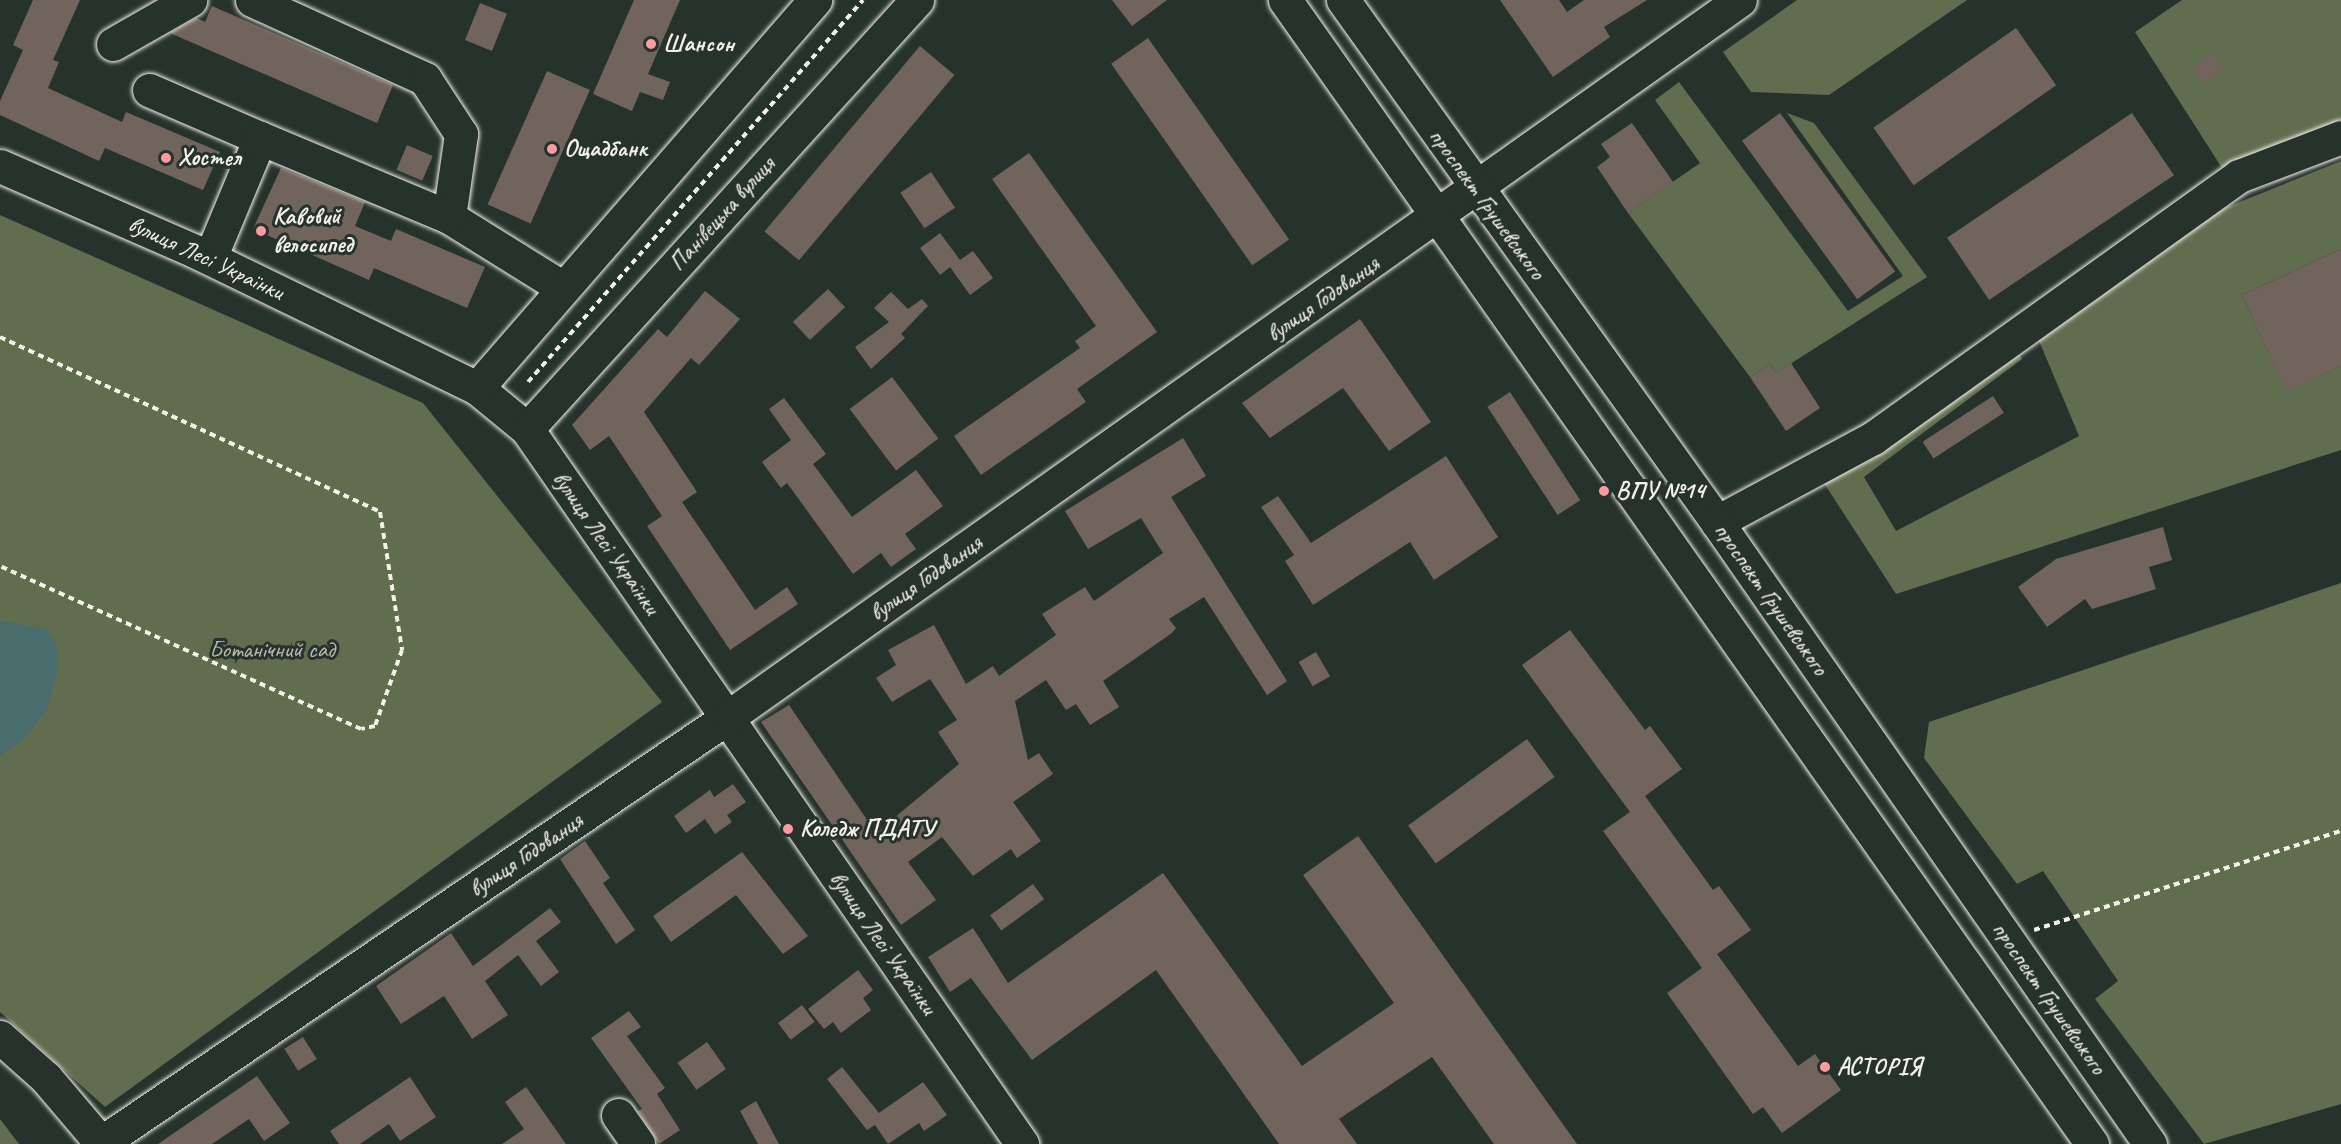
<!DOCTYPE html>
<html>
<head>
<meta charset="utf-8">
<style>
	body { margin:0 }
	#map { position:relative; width:2341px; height:1144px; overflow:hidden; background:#26332d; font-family:Caveat,sans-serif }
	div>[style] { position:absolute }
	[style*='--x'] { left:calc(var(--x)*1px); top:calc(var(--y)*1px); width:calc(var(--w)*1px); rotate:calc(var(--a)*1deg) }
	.green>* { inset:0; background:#606d4e }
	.water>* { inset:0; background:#496d6d }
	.building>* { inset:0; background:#70645c; transform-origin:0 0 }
	.path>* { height:4px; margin-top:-2px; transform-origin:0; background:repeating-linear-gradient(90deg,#f4f1e8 0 6px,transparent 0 10.5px) }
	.roads { filter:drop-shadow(0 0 2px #f4f1e8) drop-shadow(0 0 2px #f4f1e8) }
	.minor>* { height:33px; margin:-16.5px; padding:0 16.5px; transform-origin:16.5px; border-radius:16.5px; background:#26332d }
	.major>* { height:33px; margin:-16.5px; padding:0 16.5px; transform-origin:16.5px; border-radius:16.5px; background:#26332d }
	.dots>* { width:16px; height:16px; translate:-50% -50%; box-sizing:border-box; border:3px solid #26332d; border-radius:50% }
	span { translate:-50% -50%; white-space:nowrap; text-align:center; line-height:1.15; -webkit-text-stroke:6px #26332d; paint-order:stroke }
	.poi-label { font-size:24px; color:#f4f1e8; font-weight:700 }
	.left { translate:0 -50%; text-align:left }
	.street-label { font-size:24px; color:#f4f1e8 }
	.park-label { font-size:24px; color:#b9bcaa }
</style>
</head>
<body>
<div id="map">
	<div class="green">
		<div style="clip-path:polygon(1797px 0,1967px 0,1829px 95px,1751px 92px,1723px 52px)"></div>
		<div style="clip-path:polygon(2182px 0,2341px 0,2341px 122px,2222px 168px,2135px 32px)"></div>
		<div style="clip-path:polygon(1679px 82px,1848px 311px,1903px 276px,1787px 113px,1814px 123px,1927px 277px,1776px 373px,1770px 364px,1750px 377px,1628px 213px,1700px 163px,1655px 100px)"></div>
		<div style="clip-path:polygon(2341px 161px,2341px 249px,2242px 295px,2286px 391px,2341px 366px,2341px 450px,1896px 594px,1822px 480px,2017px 352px,2022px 359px,1864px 477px,1896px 531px,2079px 436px,2037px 336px,2215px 212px)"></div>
		<div style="clip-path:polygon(0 215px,423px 403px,662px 702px,105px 1107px,0 1012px)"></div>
		<div style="clip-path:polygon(2341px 583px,2341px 1104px,2204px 1144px,2095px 999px,2118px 981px,2043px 871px,2017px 884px,1924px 758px,1929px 722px)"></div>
		<div style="clip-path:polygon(0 1119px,19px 1144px,0 1144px)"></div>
	</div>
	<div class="water">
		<div style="clip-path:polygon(0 621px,47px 629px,57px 646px,57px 672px,48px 708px,25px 738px,0 757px)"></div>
	</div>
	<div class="building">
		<div style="clip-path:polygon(33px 0,80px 0,53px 60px,59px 62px,48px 88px,122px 122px,126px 112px,220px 152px,203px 190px,105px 148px,99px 161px,0 115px,0 101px,23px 50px,13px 45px)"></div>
		<div style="clip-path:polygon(634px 0,680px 0,648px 74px,670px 82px,663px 100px,640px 92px,632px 111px,593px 94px)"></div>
		<div style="clip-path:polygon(1112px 0,1167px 0,1132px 26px)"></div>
		<div style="clip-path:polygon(1500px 0,1559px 0,1567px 12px,1584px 0,1647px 0,1604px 27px,1610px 37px,1553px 77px)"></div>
		<div style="left:480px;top:3px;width:29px;height:40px;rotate:22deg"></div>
		<div style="clip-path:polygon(212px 6px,393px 85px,377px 123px,170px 33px,196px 18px,205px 22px)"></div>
		<div style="left:2016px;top:28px;width:70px;height:174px;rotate:55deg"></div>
		<div style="left:1148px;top:38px;width:246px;height:45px;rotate:55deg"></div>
		<div style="left:920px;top:46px;width:45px;height:242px;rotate:40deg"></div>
		<div style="left:2212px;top:53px;width:20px;height:26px;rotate:53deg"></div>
		<div style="left:547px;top:71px;width:47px;height:146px;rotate:24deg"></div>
		<div style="left:1780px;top:113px;width:196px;height:47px;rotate:54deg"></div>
		<div style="left:2132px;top:113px;width:75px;height:223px;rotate:56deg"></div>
		<div style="clip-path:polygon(1632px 123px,1673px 182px,1628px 213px,1597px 167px,1610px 157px,1601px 144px)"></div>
		<div style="left:407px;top:145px;width:28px;height:27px;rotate:23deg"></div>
		<div style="clip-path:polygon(1029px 153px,1157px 332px,1077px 389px,1086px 402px,981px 475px,954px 436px,1080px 348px,1075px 341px,1096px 326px,992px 179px)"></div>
		<div style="clip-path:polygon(281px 168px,365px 202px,355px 226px,391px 241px,396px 229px,485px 267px,467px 308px,374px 268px,369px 280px,253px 229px)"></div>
		<div style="left:931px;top:172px;width:43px;height:37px;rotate:56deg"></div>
		<div style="clip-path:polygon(940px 233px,960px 260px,973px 251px,993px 278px,970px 295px,950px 267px,940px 275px,920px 248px)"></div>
		<div style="clip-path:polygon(2341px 249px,2341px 366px,2286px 392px,2242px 295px)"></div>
		<div style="left:828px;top:289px;width:25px;height:48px;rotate:47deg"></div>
		<div style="clip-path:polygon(705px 291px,740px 319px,699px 365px,691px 358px,644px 412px,697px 492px,682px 502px,755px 610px,787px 587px,798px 604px,730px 650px,647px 526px,662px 516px,609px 436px,590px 450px,572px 425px,658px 329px,667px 337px)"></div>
		<div style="clip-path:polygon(891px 292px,908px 309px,922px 299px,928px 306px,901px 334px,905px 338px,871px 369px,855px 347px,889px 322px,874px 308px)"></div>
		<div style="clip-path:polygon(1360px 319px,1431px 422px,1389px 451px,1343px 388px,1270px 438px,1242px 403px)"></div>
		<div style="clip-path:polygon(1791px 363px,1820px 408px,1786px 431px,1750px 377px,1770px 364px,1776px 373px)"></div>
		<div style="left:892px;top:377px;width:77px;height:53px;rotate:53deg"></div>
		<div style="left:1510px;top:392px;width:129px;height:27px;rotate:57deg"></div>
		<div style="left:1993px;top:396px;width:20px;height:84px;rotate:57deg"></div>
		<div style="clip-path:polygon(784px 398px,826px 454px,813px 464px,852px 517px,916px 470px,943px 506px,905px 534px,916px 549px,891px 567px,881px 553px,853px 574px,787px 483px,781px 488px,762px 462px,791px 440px,769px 409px)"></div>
		<div style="clip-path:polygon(1183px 438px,1206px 476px,1171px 497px,1287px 681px,1267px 695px,1204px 597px,1169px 619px,1176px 628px,1172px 633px,1103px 681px,1119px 707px,1090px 725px,1076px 704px,1066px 710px,1046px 680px,1015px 701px,1028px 760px,1039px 753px,1053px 774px,1013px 802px,1041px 841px,1017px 858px,1011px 849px,973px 876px,942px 837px,908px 862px,936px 900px,901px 925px,761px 722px,789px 705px,876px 833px,959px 764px,938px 732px,957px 720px,930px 679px,892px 702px,876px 678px,896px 665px,888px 650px,934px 625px,966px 684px,993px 666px,999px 676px,1056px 635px,1042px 614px,1085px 587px,1094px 601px,1163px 553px,1141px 518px,1088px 549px,1065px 511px)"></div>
		<div style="clip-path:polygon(1446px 456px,1498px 537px,1434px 580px,1410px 542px,1313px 605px,1285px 561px,1294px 555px,1261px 507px,1278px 496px,1311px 543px)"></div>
		<div style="clip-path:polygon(2163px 527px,2172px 560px,2149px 567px,2156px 589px,2092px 609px,2085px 599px,2047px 627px,2018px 587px,2056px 559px)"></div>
		<div style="clip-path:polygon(1570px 630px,1645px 730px,1650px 726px,1682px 769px,1645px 796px,1713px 890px,1719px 886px,1751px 930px,1717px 954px,1798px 1066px,1815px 1054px,1841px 1090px,1782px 1133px,1763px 1107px,1753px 1114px,1667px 993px,1702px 968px,1603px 831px,1630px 812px,1522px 665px)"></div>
		<div style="left:1316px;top:652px;width:28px;height:20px;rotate:60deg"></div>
		<div style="left:1527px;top:739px;width:47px;height:147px;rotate:54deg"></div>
		<div style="clip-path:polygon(733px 784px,746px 802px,727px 815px,732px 822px,715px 834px,705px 819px,686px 833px,674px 816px,710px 790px,714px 797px)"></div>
		<div style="clip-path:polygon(1358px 836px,1577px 1144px,1494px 1144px,1432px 1057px,1339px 1119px,1357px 1144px,1279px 1144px,1156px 970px,1032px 1060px,971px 978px,950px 992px,928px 957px,973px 928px,1008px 983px,1163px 873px,1302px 1066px,1394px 1003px,1303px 875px)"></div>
		<div style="clip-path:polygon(585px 841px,610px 878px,603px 883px,635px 930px,616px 944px,560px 859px)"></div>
		<div style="clip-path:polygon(742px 852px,808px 936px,783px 954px,736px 895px,671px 942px,653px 916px)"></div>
		<div style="left:1033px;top:884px;width:19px;height:53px;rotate:54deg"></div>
		<div style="clip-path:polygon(550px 908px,561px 922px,536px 941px,559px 972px,541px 986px,518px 955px,485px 981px,508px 1015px,472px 1039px,444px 996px,401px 1024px,376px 986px,451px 933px,473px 966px)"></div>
		<div style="clip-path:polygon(858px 970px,873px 990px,863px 998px,871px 1010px,841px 1033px,833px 1022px,824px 1029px,808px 1009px)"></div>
		<div style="left:802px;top:1005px;width:21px;height:30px;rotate:53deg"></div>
		<div style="clip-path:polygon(629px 1011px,641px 1027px,627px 1036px,665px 1088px,657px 1094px,680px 1130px,659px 1144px,638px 1111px,642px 1109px,591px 1038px)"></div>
		<div style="left:303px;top:1037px;width:26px;height:22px;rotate:58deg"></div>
		<div style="left:707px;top:1042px;width:33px;height:36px;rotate:55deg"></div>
		<div style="clip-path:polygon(842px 1067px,879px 1113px,923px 1082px,947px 1115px,924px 1131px,919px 1123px,888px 1144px,875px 1125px,867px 1130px,827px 1079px)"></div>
		<div style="clip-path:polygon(257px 1076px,290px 1123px,264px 1141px,249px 1119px,212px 1144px,158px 1144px)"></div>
		<div style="clip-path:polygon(410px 1077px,436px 1117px,400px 1141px,389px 1124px,360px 1144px,339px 1144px,330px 1131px)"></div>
		<div style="clip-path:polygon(526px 1087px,566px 1144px,502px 1144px,524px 1129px,505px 1102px)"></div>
		<div style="clip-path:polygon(756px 1101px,779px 1144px,758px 1144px,740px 1111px)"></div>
	</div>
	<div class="path">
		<div style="--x:0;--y:337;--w:418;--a:24.7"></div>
		<div style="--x:380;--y:512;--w:140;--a:80.9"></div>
		<div style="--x:402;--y:650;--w:81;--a:109.6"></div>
		<div style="--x:375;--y:726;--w:14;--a:168"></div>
		<div style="--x:361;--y:729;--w:396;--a:-155.7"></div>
		<div style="--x:528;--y:382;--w:508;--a:-48.75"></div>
		<div style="--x:2034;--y:930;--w:323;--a:-17.9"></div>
	</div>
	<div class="roads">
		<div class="minor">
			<div style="--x:252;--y:0;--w:190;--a:24.5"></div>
			<div style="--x:425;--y:79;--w:66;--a:56.8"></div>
			<div style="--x:461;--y:134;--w:84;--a:98.2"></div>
			<div style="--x:449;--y:217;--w:134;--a:31.9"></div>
			<div style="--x:113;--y:44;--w:89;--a:-29.7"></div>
			<div style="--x:149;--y:90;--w:121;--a:23.4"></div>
			<div style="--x:0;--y:166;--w:215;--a:23.6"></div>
			<div style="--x:197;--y:252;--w:311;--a:25.9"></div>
			<div style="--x:477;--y:388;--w:65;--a:39.4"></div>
			<div style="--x:527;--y:429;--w:870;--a:55.3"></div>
			<div style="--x:210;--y:258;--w:130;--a:-67.4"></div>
			<div style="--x:260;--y:138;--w:205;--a:22.7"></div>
			<div style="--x:477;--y:388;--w:515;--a:-48.94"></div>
			<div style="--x:527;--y:429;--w:580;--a:-47.73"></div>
			<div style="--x:1717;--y:522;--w:177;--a:-28.3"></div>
			<div style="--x:1873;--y:438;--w:450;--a:-35.6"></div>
			<div style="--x:2239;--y:176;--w:109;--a:-20.9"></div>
			<div style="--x:0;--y:1037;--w:62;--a:41.7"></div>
			<div style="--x:46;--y:1078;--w:87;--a:49.7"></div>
			<div style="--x:618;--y:1115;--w:35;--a:55"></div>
			<div style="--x:101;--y:1143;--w:758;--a:-34.19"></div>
			<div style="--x:728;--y:717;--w:1240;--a:-35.32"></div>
		</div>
		<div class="major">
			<div style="--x:1285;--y:0;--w:1400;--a:54.8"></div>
			<div style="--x:1343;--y:0;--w:642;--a:54.38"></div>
			<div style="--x:1717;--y:522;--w:758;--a:55.16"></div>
		</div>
	</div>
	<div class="dots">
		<div style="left:651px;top:44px;background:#ff9aa2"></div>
		<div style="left:552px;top:149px;background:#ff9aa2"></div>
		<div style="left:166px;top:158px;background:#ff9aa2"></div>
		<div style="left:261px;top:231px;background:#ff9aa2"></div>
		<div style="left:1604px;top:491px;background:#ff9aa2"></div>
		<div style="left:788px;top:829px;background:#ff9aa2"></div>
		<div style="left:1825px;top:1067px;background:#ff9aa2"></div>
	</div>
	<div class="poi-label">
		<span class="left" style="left:663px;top:44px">Шансон</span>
		<span class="left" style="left:564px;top:149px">Ощадбанк</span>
		<span class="left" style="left:178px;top:158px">Хостел</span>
		<span class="left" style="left:273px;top:231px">Кавовий<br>велосипед</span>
		<span class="left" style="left:1616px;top:491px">ВПУ №14</span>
		<span class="left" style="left:800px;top:829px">Коледж ПДАТУ</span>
		<span class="left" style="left:1837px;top:1067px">АСТОРІЯ</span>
	</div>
	<div class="street-label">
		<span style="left:1487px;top:204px;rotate:54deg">проспект Грушевського</span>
		<span style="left:722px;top:214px;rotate:-48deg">Панівецька вулиця</span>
		<span style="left:206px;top:258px;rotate:25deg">вулиця Лесі Українки</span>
		<span style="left:1323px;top:299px;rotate:-35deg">вулиця Годованця</span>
		<span style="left:606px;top:543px;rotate:55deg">вулиця Лесі Українки</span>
		<span style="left:926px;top:578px;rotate:-35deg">вулиця Годованця</span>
		<span style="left:1771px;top:599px;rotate:55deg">проспект Грушевського</span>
		<span style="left:526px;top:855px;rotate:-34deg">вулиця Годованця</span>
		<span style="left:883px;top:943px;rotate:55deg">вулиця Лесі Українки</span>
		<span style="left:2049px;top:998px;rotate:55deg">проспект Грушевського</span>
	</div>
	<div class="park-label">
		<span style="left:272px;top:650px">Ботанічний сад</span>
	</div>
</div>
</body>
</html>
